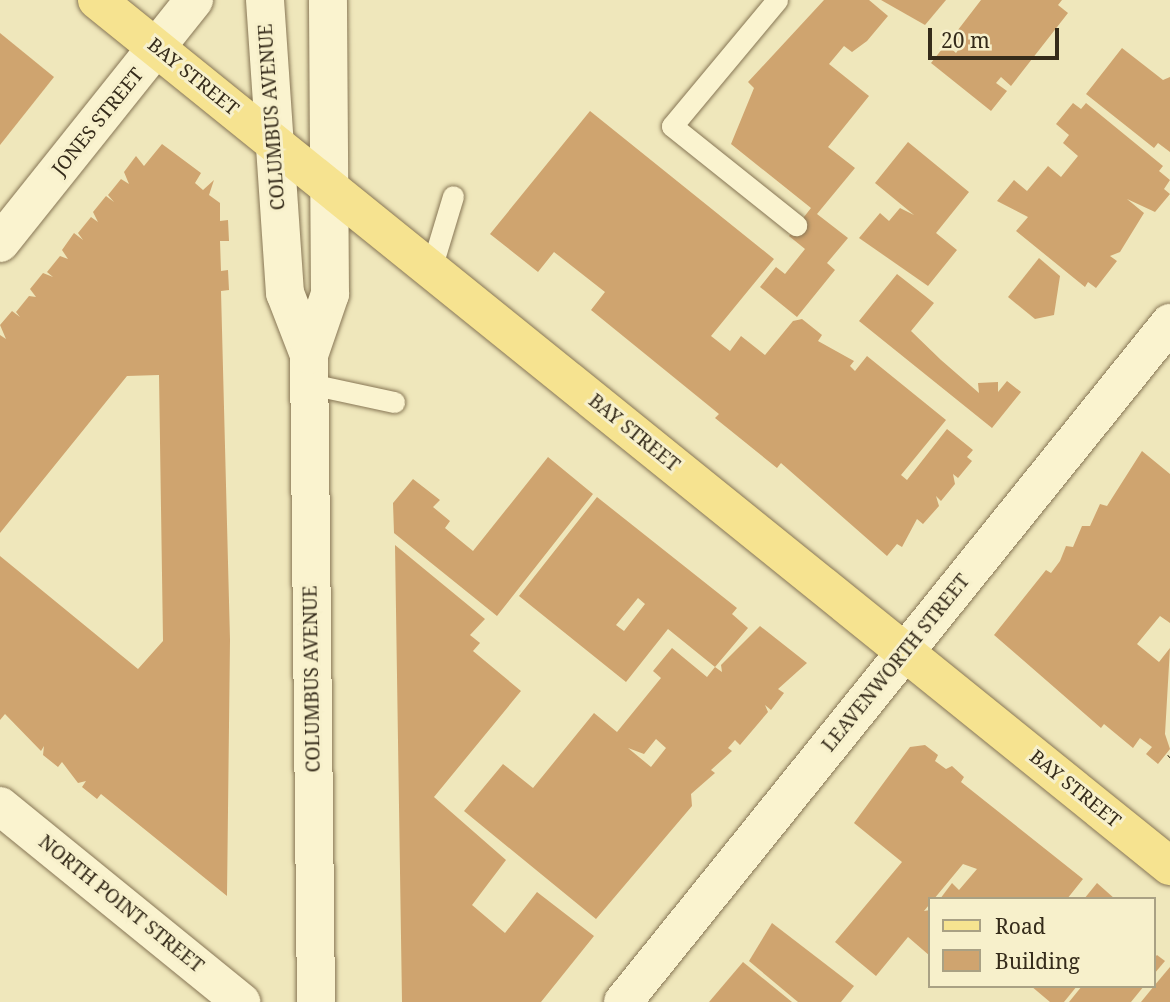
<!DOCTYPE html>
<html>
<head>
<meta charset="utf-8">
<style>
	body { margin:0 }
	#map { position:relative; width:1170px; height:1002px; overflow:hidden; background:#efe7bb; font-family:"Noto Serif",serif }
	div>[style] { position:absolute }
	[style*='--x'] { left:calc(var(--x)*1px); top:calc(var(--y)*1px); width:calc(var(--w)*1px); rotate:calc(var(--a)*1deg) }
	.building>* { inset:0; background:#cfa46f }
	.roads { filter:drop-shadow(0 0 2px #877655) drop-shadow(0 0 2px #877655) }
	.lane>* { height:21px; margin:-10.5px; padding:0 10.5px; transform-origin:10.5px; border-radius:10.5px; background:#faf3cf }
	.street>* { height:38px; margin:-19px; padding:0 19px; transform-origin:19px; border-radius:19px; background:#faf3cf }
	.secondary>* { height:38px; margin:-19px; padding:0 19px; transform-origin:19px; border-radius:19px; background:#faf3cf }
	.primary>* { height:38px; margin:-19px; padding:0 19px; transform-origin:19px; border-radius:19px; background:#f6e390 }
	.rail>* { height:5px; margin-top:-2.5px; transform-origin:0; background:repeating-linear-gradient(90deg,#352b1a 0 12px,transparent 0 24px) }
	span { translate:-50% -50%; white-space:nowrap; text-align:center; line-height:1.15; -webkit-text-stroke:6px #f7f0cb; paint-order:stroke }
	.street-label { font-size:19px; color:#352b1a }
	.legend { position:absolute; left:928px; top:897px; width:228px; height:91px; box-sizing:border-box; background:#f7f0cb; border:2px solid #a9a184; margin:0; padding:9px 12px; list-style:none; font-size:21px; color:#352b1a }
	.legend li { display:flex; align-items:center; gap:14px; height:35px }
	.legend b { width:35px; border:2px solid #a9a184 }
	.scale { position:absolute; left:928px; top:28px; width:131px; height:32px; box-sizing:border-box; border:4px solid #352b1a; border-top:0; padding-left:9px; font-size:21px; line-height:24px; white-space:nowrap; color:#352b1a; -webkit-text-stroke:5px #f7f0cb; paint-order:stroke }
</style>
</head>
<body>
<div id="map">
	<div class="building">
		<div style="clip-path:polygon(824px 0,869px 0,888px 16px,867px 41px,852px 52px,844px 46px,829px 64px,869px 96px,828px 147px,855px 168px,817px 214px,848px 238px,827px 263px,835px 270px,797px 317px,760px 287px,776px 267px,785px 274px,805px 249px,789px 236px,811px 208px,731px 144px,754px 88px,748px 82px)"></div>
		<div style="clip-path:polygon(881px 0,946px 0,925px 25px)"></div>
		<div style="clip-path:polygon(981px 0,1062px 0,1058px 5px,1068px 13px,1011px 86px,1001px 77px,996px 83px,1007px 91px,991px 111px,931px 63px,946px 44px,956px 53px,961px 46px,951px 39px)"></div>
		<div style="clip-path:polygon(0 33px,54px 77px,0 145px)"></div>
		<div style="clip-path:polygon(1122px 48px,1163px 80px,1170px 77px,1170px 152px,1158px 143px,1154px 148px,1086px 94px)"></div>
		<div style="clip-path:polygon(1073px 103px,1081px 109px,1086px 103px,1163px 166px,1159px 171px,1170px 180px,1164px 189px,1170px 194px,1155px 212px,1127px 199px,1144px 213px,1120px 252px,1110px 256px,1117px 261px,1096px 288px,1088px 282px,1085px 287px,1016px 231px,1028px 217px,997px 201px,1014px 180px,1027px 191px,1048px 166px,1061px 177px,1078px 156px,1063px 143px,1069px 135px,1056px 124px)"></div>
		<div style="clip-path:polygon(590px 111px,774px 259px,711px 336px,730px 351px,741px 336px,765px 355px,793px 321px,802px 319px,822px 335px,818px 341px,854px 361px,850px 366px,855px 371px,867px 356px,946px 420px,901px 475px,907px 480px,947px 429px,973px 450px,967px 457px,972px 461px,958px 478px,953px 474px,955px 484px,941px 501px,936px 496px,939px 506px,923px 524px,917px 519px,902px 547px,897px 544px,887px 556px,781px 463px,777px 468px,715px 418px,719px 414px,591px 310px,605px 292px,554px 252px,538px 272px,490px 234px)"></div>
		<div style="clip-path:polygon(908px 142px,969px 192px,936px 233px,957px 250px,928px 286px,859px 238px,880px 213px,889px 221px,900px 208px,914px 215px,875px 183px)"></div>
		<div style="clip-path:polygon(162px 144px,201px 173px,195px 183px,203px 190px,214px 180px,209px 195px,220px 203px,220px 221px,228px 220px,229px 241px,220px 241px,221px 271px,228px 270px,229px 290px,221px 291px,230px 640px,227px 896px,101px 794px,97px 799px,82px 787px,86px 781px,78px 783px,62px 762px,58px 767px,43px 755px,44px 746px,41px 751px,5px 714px,0 720px,0 556px,138px 669px,163px 641px,159px 375px,127px 376px,0 533px,0 335px,6px 339px,0 325px,12px 311px,20px 317px,16px 312px,29px 296px,36px 297px,30px 289px,43px 273px,53px 277px,47px 272px,60px 256px,68px 259px,62px 250px,74px 233px,83px 240px,78px 233px,91px 217px,98px 222px,93px 212px,106px 196px,114px 202px,108px 195px,121px 179px,129px 184px,124px 172px,136px 156px,144px 166px)"></div>
		<div style="clip-path:polygon(1039px 258px,1060px 276px,1054px 315px,1035px 319px,1008px 297px)"></div>
		<div style="clip-path:polygon(897px 274px,934px 303px,911px 331px,941px 360px,979px 393px,978px 383px,998px 382px,998px 392px,1007px 381px,1021px 392px,992px 428px,859px 321px)"></div>
		<div style="clip-path:polygon(1142px 451px,1170px 474px,1170px 623px,1160px 616px,1137px 644px,1159px 662px,1170px 648px,1165px 734px,1170px 749px,1158px 764px,1146px 754px,1152px 747px,1140px 738px,1133px 748px,1104px 724px,1101px 728px,994px 635px,1046px 570px,1051px 573px,1060px 561px,1066px 546px,1073px 547px,1082px 526px,1090px 526px,1100px 504px,1107px 506px)"></div>
		<div style="clip-path:polygon(548px 457px,593px 494px,497px 616px,394px 533px,393px 503px,413px 479px,440px 500px,433px 507px,450px 521px,445px 528px,473px 551px)"></div>
		<div style="clip-path:polygon(evenodd,597px 497px,737px 608px,732px 614px,748px 628px,715px 667px,722px 672px,721px 665px,760px 626px,807px 663px,778px 689px,784px 693px,771px 710px,765px 705px,768px 712px,740px 745px,735px 740px,728px 748px,732px 751px,711px 770px,715px 773px,691px 794px,692px 806px,596px 919px,464px 811px,503px 764px,533px 788px,594px 713px,617px 732px,661px 678px,653px 671px,672px 648px,707px 677px,715px 667px,668px 629px,626px 682px,519px 596px,597px 497px,638px 598px,645px 604px,624px 631px,616px 625px,638px 598px,597px 497px,656px 739px,666px 748px,651px 767px,628px 748px,644px 754px,656px 739px)"></div>
		<div style="clip-path:polygon(395px 545px,485px 619px,470px 635px,480px 643px,473px 651px,521px 691px,434px 797px,506px 860px,472px 905px,505px 933px,537px 892px,594px 936px,541px 1002px,402px 1002px)"></div>
		<div style="clip-path:polygon(925px 745px,938px 755px,935px 761px,946px 769px,952px 766px,964px 777px,961px 782px,1083px 879px,1067px 899px,940px 899px,952px 883px,959px 890px,977px 869px,963px 864px,924px 911px,930px 910px,930px 956px,908px 937px,876px 976px,835px 942px,902px 862px,854px 823px,910px 747px)"></div>
		<div style="clip-path:polygon(1097px 883px,1115px 899px,1084px 899px)"></div>
		<div style="clip-path:polygon(772px 923px,854px 986px,841px 1002px,798px 1002px,749px 961px)"></div>
		<div style="clip-path:polygon(1157px 955px,1165px 961px,1154px 974px,1154px 958px)"></div>
		<div style="clip-path:polygon(743px 962px,792px 1002px,709px 1002px)"></div>
		<div style="clip-path:polygon(1170px 967px,1170px 1002px,1141px 1002px,1154px 986px)"></div>
		<div style="clip-path:polygon(1031px 986px,1077px 986px,1064px 1002px,1050px 1002px)"></div>
		<div style="clip-path:polygon(1082px 986px,1144px 986px,1131px 1002px,1069px 1002px)"></div>
	</div>
	<div class="roads">
		<div class="lane">
			<div style="--x:777;--y:0;--w:164;--a:129.8"></div>
			<div style="--x:672;--y:126;--w:159;--a:38.6"></div>
			<div style="--x:431;--y:269;--w:76;--a:-73.2"></div>
			<div style="--x:310;--y:384;--w:86;--a:12.1"></div>
		</div>
		<div class="street">
			<div style="--x:0;--y:243;--w:311;--a:-51.4"></div>
			<div style="--x:623;--y:1002;--w:872;--a:-51.15"></div>
		</div>
		<div class="secondary">
			<div style="--x:265;--y:0;--w:294;--a:86.1"></div>
			<div style="--x:285;--y:293;--w:66;--a:68.8"></div>
			<div style="--x:0;--y:806;--w:311;--a:39.1"></div>
			<div style="--x:316;--y:1002;--w:647;--a:-90.62"></div>
			<div style="--x:309;--y:355;--w:65;--a:-71"></div>
			<div style="--x:330;--y:294;--w:294;--a:-90.4"></div>
		</div>
		<div class="primary">
			<div style="--x:97;--y:0;--w:1379;--a:38.91"></div>
		</div>
	</div>
	<div class="rail">
		<div style="--x:1169;--y:757;--w:1;--a:-45"></div>
	</div>
	<div class="street-label">
		<span style="left:193px;top:77px;rotate:39deg">BAY STREET</span>
		<span style="left:272px;top:117px;rotate:-94deg">COLUMBUS AVENUE</span>
		<span style="left:98px;top:122px;rotate:-51deg">JONES STREET</span>
		<span style="left:634px;top:433px;rotate:39deg">BAY STREET</span>
		<span style="left:896px;top:663px;rotate:-51deg">LEAVENWORTH STREET</span>
		<span style="left:312px;top:679px;rotate:-91deg">COLUMBUS AVENUE</span>
		<span style="left:1075px;top:789px;rotate:39deg">BAY STREET</span>
		<span style="left:121px;top:904px;rotate:39deg">NORTH POINT STREET</span>
	</div>
	<ul class="legend">
	<li><b style="height:9px;background:#f6e390"></b>Road</li>
	<li><b style="height:19px;background:#cfa46f"></b>Building</li>
	</ul>
	<div class="scale">20 m</div>
</div>
</body>
</html>
